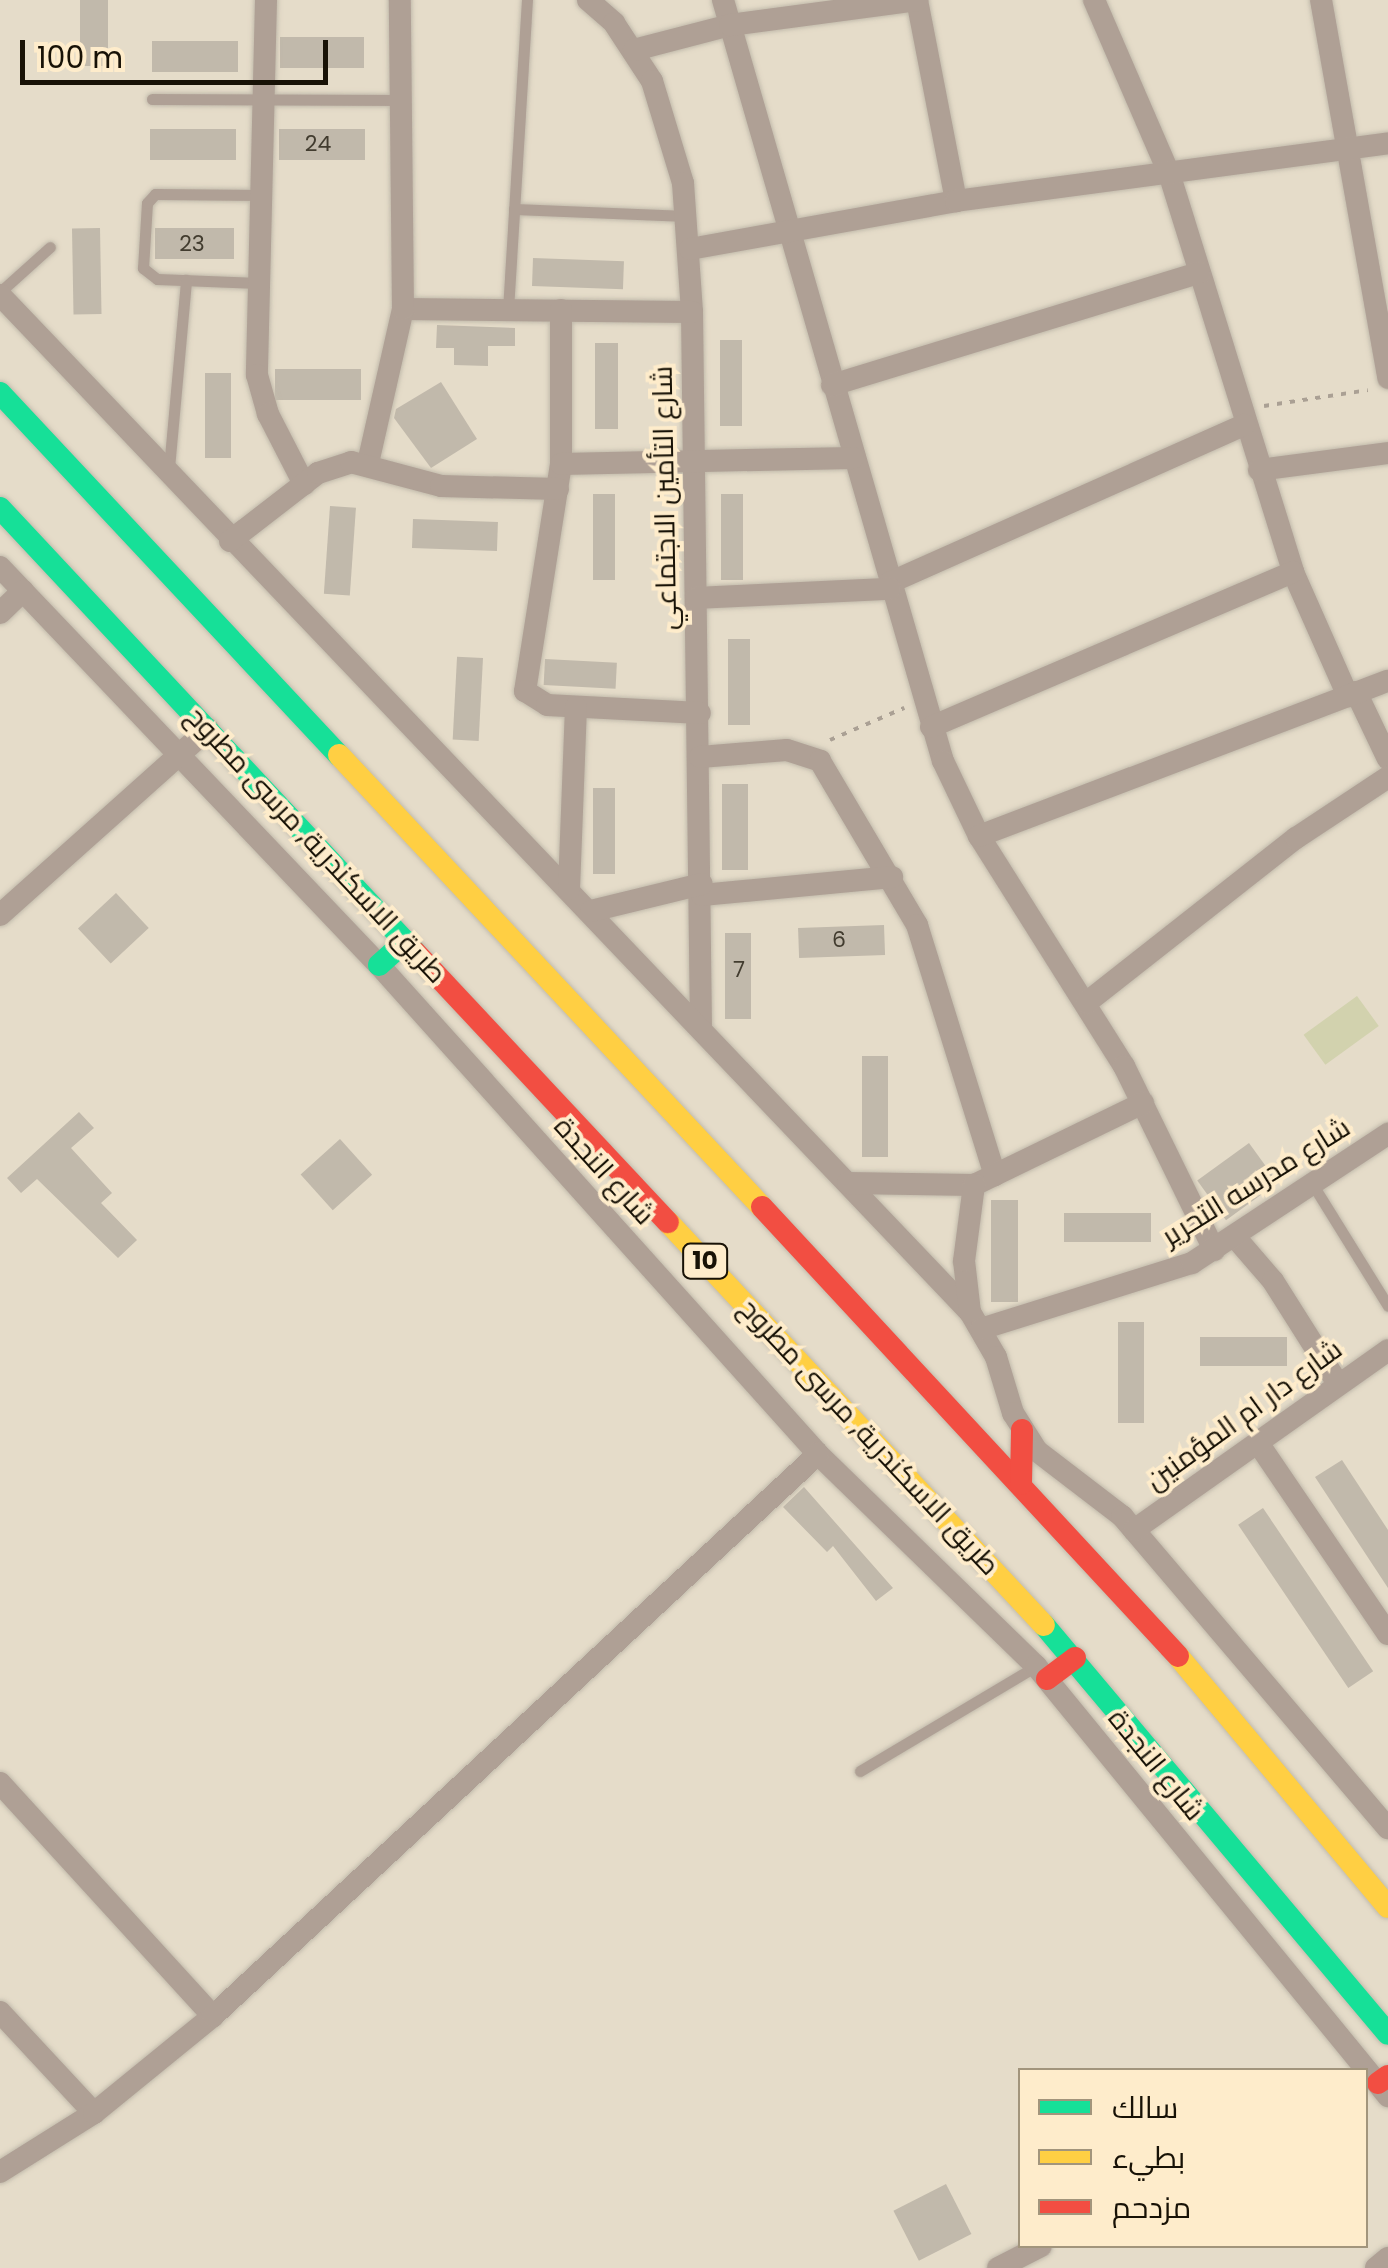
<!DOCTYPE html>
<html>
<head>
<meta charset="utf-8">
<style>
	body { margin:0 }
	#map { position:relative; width:1388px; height:2268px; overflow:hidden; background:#e5dcc9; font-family:Poppins,Cairo,sans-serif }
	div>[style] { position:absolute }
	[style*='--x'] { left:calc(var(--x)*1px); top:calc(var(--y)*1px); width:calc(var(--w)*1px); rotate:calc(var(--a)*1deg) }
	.green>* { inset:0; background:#d2d2ae; transform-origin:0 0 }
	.building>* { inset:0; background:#c1b9ab; transform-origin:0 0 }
	.path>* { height:4px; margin-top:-2px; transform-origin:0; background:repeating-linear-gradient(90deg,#aaa094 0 5px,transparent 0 13px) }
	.roads { filter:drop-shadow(0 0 2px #c2bbac) drop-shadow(0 0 2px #c2bbac) }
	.lane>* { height:11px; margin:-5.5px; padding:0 5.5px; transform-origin:5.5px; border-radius:5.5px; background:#afa095 }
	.street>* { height:22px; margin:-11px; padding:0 11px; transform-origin:11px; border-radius:11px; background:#afa095 }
	.fast>* { height:22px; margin:-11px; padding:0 11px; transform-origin:11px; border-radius:11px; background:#16e098 }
	.slow>* { height:22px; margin:-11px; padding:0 11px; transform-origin:11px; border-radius:11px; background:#ffcf43 }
	.jam>* { height:22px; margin:-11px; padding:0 11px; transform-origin:11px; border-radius:11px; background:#f24e42 }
	span { translate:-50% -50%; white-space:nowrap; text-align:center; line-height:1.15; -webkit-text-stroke:8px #feeccb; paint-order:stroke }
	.number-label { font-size:22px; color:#423c2f }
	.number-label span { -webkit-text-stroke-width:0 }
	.shield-label span { padding:2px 8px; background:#feeccb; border:2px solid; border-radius:8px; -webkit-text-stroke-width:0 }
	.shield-label { font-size:25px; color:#181206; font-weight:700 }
	.street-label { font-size:28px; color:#181206 }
	.legend { position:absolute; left:1018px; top:2068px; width:350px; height:180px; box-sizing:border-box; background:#feeccb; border:2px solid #a2957c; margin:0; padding:12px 18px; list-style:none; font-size:30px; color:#181206 }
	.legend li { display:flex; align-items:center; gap:20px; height:50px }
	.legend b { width:50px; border:2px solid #a2957c }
	.scale { position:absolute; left:20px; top:40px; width:308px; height:45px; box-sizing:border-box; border:5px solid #181206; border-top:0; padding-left:12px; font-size:30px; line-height:35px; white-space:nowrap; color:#181206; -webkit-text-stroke:8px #feeccb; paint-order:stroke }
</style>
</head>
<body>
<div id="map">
	<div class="green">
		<div style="left:1357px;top:996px;width:37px;height:66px;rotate:54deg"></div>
	</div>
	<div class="building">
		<div style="left:80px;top:0;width:28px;height:66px"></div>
		<div style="left:364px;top:37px;width:31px;height:84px;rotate:90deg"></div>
		<div style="left:152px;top:41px;width:86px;height:31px"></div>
		<div style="left:150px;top:129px;width:86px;height:31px"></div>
		<div style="left:279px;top:129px;width:86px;height:31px"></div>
		<div style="left:100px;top:228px;width:86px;height:28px;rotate:89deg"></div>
		<div style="left:155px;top:228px;width:79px;height:31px"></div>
		<div style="left:533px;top:258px;width:91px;height:28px;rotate:2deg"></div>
		<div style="clip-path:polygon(437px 325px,515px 328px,515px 346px,488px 346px,488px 366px,454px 365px,454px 348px,436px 348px)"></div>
		<div style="left:720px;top:340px;width:22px;height:86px"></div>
		<div style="left:595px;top:343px;width:23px;height:86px"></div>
		<div style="left:275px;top:369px;width:86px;height:31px"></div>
		<div style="left:205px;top:373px;width:26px;height:85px"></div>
		<div style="clip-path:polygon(441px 382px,477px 439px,431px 468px,394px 418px,396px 409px)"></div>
		<div style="left:593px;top:494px;width:22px;height:86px"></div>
		<div style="left:721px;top:494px;width:22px;height:86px"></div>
		<div style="left:330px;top:506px;width:26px;height:88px;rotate:4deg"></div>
		<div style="left:413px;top:519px;width:85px;height:29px;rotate:2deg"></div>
		<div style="left:728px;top:639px;width:22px;height:86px"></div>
		<div style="left:483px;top:658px;width:83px;height:26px;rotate:93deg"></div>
		<div style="left:545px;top:659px;width:72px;height:26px;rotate:3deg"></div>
		<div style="left:722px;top:784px;width:26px;height:86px"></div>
		<div style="left:593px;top:788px;width:22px;height:86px"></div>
		<div style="left:116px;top:893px;width:48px;height:52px;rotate:47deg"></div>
		<div style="left:884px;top:925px;width:30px;height:86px;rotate:88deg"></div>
		<div style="left:725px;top:933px;width:26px;height:86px"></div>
		<div style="left:862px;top:1056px;width:26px;height:101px"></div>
		<div style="clip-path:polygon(79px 1112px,94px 1128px,71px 1148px,112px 1193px,101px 1203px,137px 1240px,118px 1258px,37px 1179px,21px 1193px,7px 1178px)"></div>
		<div style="left:340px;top:1139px;width:48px;height:53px;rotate:48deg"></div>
		<div style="left:1249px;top:1143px;width:49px;height:64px;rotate:54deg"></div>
		<div style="left:991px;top:1200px;width:27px;height:102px"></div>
		<div style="left:1151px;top:1213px;width:29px;height:87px;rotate:90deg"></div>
		<div style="left:1118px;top:1322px;width:26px;height:101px"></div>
		<div style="left:1200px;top:1337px;width:87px;height:29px"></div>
		<div style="clip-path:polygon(1342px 1460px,1388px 1530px,1388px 1588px,1315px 1477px)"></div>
		<div style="clip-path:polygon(804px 1487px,893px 1588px,876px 1601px,833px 1546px,827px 1552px,783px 1507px)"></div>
		<div style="left:1263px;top:1508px;width:197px;height:30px;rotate:56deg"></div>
		<div style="left:946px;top:2184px;width:56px;height:59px;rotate:63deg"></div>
	</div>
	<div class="path">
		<div style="--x:1264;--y:406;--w:105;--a:-8.7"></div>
		<div style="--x:830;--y:740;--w:81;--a:-23.4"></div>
	</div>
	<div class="roads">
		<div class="lane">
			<div style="--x:152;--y:99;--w:248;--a:0.2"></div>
			<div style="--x:514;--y:209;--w:173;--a:2.3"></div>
			<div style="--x:258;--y:283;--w:101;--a:-177.7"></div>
			<div style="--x:157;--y:279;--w:18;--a:-142"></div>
			<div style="--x:143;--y:268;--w:65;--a:-86.5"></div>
			<div style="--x:147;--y:203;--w:12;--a:-48"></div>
			<div style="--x:155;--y:194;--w:106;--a:0.5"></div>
			<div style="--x:0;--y:292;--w:67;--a:-42"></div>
			<div style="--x:508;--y:310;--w:311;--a:-86.5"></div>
			<div style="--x:169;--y:468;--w:189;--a:-84.8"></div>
			<div style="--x:1313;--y:1185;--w:142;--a:58.2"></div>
			<div style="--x:860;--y:1771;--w:205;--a:-30.8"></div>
		</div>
		<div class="street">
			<div style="--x:266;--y:0;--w:375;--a:91.4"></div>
			<div style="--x:257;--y:375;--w:41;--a:74.2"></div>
			<div style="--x:268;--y:414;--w:79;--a:62.8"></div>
			<div style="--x:588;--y:0;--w:35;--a:41"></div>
			<div style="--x:614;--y:23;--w:69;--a:56.8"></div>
			<div style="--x:652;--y:81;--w:107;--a:73.1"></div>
			<div style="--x:683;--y:183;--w:129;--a:86"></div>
			<div style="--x:692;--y:312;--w:712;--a:89.28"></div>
			<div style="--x:723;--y:0;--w:792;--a:73.88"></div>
			<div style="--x:943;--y:761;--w:83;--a:64.4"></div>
			<div style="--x:979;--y:836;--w:272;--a:57.8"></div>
			<div style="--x:1124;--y:1066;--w:205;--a:63.9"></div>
			<div style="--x:917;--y:0;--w:205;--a:79"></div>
			<div style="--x:1094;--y:0;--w:189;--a:66.6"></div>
			<div style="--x:1169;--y:173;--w:418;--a:72.7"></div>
			<div style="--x:1293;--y:572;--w:136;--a:66.1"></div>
			<div style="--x:1321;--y:0;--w:384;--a:79.9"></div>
			<div style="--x:634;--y:50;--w:99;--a:-14.6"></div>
			<div style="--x:730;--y:25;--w:189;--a:-7.6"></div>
			<div style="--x:690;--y:249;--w:270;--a:-10.2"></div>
			<div style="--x:956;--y:201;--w:436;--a:-7.6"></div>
			<div style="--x:0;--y:295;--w:1405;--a:46.36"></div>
			<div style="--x:970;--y:1312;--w:52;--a:60"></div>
			<div style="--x:996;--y:1357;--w:59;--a:73.1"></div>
			<div style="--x:1013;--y:1413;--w:45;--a:57.7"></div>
			<div style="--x:1037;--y:1451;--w:107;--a:37.4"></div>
			<div style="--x:1122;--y:1516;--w:410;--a:49.6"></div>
			<div style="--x:403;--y:309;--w:289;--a:0.6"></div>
			<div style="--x:561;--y:310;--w:154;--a:90"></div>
			<div style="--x:561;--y:464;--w:230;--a:99"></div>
			<div style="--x:525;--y:691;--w:26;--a:32"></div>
			<div style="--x:547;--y:705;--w:153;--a:3"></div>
			<div style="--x:832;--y:385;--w:384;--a:-17"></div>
			<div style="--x:368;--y:463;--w:158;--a:-77.2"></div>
			<div style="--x:403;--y:309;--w:309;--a:-90.6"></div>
			<div style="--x:561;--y:464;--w:292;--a:-1.2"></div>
			<div style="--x:1259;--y:470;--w:130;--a:-7.5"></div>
			<div style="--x:230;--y:541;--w:111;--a:-37.7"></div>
			<div style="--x:318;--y:473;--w:35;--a:-18"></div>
			<div style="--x:351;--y:462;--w:93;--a:14.9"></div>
			<div style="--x:441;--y:486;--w:117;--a:1.5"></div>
			<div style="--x:0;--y:567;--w:550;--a:46.4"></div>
			<div style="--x:379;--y:965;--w:657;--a:48.08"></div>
			<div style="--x:818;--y:1454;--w:304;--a:44.2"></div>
			<div style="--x:1036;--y:1666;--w:556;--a:50.7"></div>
			<div style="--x:889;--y:583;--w:389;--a:-24"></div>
			<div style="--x:696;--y:598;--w:194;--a:-2.7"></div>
			<div style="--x:0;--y:613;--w:32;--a:-44"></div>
			<div style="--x:1356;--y:692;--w:74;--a:64.5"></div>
			<div style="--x:931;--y:727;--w:394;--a:-23.2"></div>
			<div style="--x:700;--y:757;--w:87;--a:-4.6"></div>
			<div style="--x:787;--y:750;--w:35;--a:18"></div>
			<div style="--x:820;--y:761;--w:191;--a:59.4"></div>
			<div style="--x:917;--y:925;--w:262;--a:72.7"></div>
			<div style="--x:979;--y:836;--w:437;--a:-20.8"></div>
			<div style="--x:569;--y:889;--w:182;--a:-87.8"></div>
			<div style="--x:702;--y:895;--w:191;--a:-5.4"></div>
			<div style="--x:591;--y:911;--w:114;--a:-13.7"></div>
			<div style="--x:0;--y:915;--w:279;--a:-41.8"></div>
			<div style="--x:1086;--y:1003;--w:267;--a:-38.2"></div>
			<div style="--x:1296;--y:838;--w:110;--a:-33.5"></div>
			<div style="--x:848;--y:1183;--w:126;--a:0.9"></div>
			<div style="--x:974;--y:1185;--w:188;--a:-25.9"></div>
			<div style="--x:1235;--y:1237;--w:58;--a:49.2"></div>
			<div style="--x:1273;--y:1281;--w:122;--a:57.7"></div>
			<div style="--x:970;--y:1312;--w:51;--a:-96.7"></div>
			<div style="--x:964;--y:1261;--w:77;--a:-82.5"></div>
			<div style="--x:981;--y:1329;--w:221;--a:-17.4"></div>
			<div style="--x:1192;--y:1263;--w:235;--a:-33.4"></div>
			<div style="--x:1258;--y:1443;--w:231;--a:55.8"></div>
			<div style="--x:1134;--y:1530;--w:311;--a:-35.3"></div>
			<div style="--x:0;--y:1783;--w:316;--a:47.6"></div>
			<div style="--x:0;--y:2012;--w:138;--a:47.1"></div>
			<div style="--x:0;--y:2172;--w:111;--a:-32.1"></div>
			<div style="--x:94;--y:2113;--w:154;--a:-39.2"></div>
			<div style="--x:213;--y:2016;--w:826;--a:-42.89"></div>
			<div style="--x:998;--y:2268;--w:48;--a:-27.1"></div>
			<div style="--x:1376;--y:2268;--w:16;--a:-40"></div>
		</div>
		<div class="fast">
			<div style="--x:0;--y:393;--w:496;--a:46.9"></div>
			<div style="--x:0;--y:508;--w:608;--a:46.93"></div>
			<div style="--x:379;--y:965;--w:36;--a:-42"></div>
			<div style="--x:1044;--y:1625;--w:534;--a:49.93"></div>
		</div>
		<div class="slow">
			<div style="--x:339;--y:755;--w:619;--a:46.9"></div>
			<div style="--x:668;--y:1222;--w:551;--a:46.99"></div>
			<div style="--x:1178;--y:1656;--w:327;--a:50.1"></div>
		</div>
		<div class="jam">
			<div style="--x:415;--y:952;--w:370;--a:46.9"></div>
			<div style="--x:762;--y:1207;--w:612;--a:47.18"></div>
			<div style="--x:1021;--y:1484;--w:54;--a:-88.9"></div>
			<div style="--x:1047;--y:1679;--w:35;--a:-37"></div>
			<div style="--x:1378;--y:2083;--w:12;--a:-35"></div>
		</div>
	</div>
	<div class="number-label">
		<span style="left:318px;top:144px">24</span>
		<span style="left:192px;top:244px">23</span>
		<span style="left:839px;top:940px">6</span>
		<span style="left:739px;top:970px">7</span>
	</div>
	<div class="shield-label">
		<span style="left:705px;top:1261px">10</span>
	</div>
	<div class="street-label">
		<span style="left:665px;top:498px;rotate:-91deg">شارع التأمين الاجتماعي</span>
		<span style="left:316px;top:845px;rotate:47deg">طريق الاسكندرية, مرسى مطروح</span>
		<span style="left:604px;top:1171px;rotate:48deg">شارع النجدة</span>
		<span style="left:1256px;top:1182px;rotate:-32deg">شارع مدرسه التحرير</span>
		<span style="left:1244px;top:1415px;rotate:-36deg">شارع دار ام المؤمنين</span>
		<span style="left:869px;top:1437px;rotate:47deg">طريق الاسكندرية, مرسى مطروح</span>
		<span style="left:1156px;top:1765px;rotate:51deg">شارع النجدة</span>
	</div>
	<ul class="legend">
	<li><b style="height:12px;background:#16e098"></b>سالك</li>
	<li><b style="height:12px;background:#ffcf43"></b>بطيء</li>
	<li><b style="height:12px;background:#f24e42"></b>مزدحم</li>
	</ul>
	<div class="scale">100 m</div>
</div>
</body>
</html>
